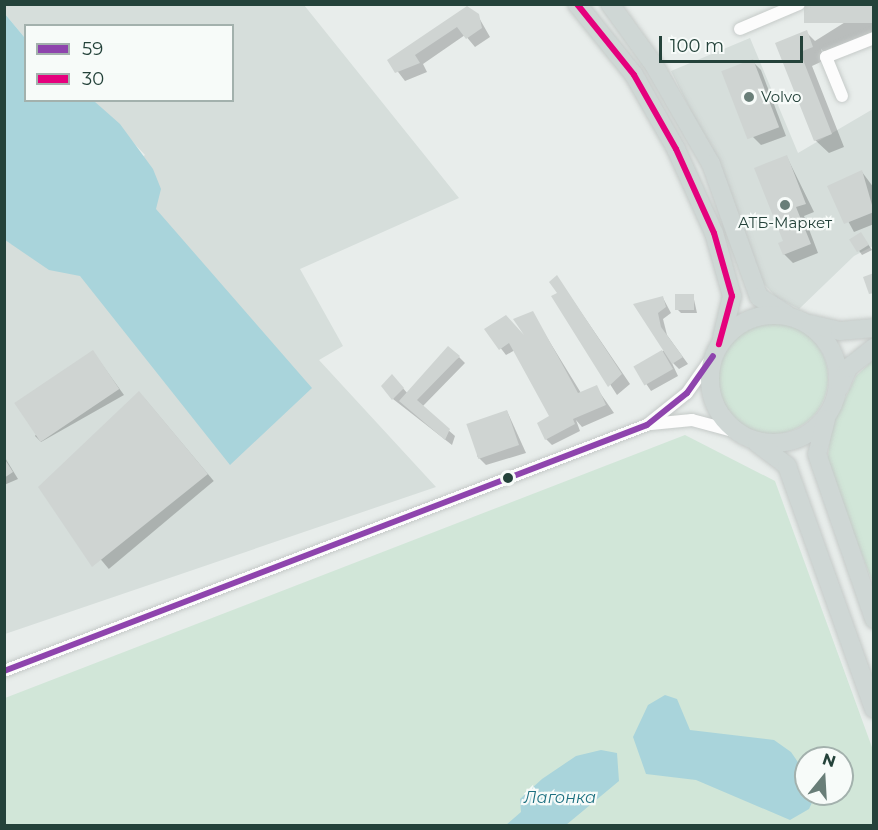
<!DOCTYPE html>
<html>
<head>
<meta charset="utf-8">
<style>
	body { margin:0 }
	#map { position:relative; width:878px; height:830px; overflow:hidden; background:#e8edeb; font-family:Montserrat,sans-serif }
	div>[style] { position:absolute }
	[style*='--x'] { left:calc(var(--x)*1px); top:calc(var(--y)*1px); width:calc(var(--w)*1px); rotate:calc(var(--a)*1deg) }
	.built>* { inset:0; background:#d6dedb }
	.green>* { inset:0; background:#d1e6d8 }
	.round { border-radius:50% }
	.water>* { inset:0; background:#a9d4db }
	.shadow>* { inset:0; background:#0003; transform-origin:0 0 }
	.building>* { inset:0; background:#cfd4d2; transform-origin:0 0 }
	.roads { filter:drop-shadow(0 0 2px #c5cac8) drop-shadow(0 0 2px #c5cac8) }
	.street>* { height:12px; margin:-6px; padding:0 6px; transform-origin:6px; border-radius:6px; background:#fcfcfc }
	.primary>* { height:18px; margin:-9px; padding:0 9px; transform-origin:9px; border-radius:9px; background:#cfd7d5 }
	.primary>.ring { margin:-9px; padding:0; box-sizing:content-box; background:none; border:18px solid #cfd7d5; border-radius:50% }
	.bus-1>* { height:6px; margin:-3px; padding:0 3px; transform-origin:3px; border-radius:3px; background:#8e44ad }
	.bus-2>* { height:6px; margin:-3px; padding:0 3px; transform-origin:3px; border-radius:3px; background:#e5007d }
	.dots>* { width:16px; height:16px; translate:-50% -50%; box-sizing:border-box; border:3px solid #f7fbf9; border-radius:50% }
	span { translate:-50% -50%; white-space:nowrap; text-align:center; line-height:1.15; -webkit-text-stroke:4.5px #f7fbf9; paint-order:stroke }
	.poi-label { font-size:15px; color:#24423a }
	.left { translate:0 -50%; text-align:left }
	.water-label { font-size:16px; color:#1c6f80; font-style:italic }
	.frame { position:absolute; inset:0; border:6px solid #24423a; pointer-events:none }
	.legend { position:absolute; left:24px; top:24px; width:210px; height:78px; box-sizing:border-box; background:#f7fbf9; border:2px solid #a3b1ad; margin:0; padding:8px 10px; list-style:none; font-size:18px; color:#24423a }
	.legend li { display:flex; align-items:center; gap:12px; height:30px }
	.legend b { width:30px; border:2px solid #a3b1ad }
	.north { position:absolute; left:794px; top:746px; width:60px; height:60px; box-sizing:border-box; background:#f7fbf9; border:2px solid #a3b1ad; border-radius:50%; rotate:18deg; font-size:16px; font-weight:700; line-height:24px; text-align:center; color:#24423a }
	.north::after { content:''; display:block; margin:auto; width:21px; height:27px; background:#697e78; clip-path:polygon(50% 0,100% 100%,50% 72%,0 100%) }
	.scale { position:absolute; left:659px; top:36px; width:144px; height:27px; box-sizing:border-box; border:3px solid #24423a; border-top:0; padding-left:8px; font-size:18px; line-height:21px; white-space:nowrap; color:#24423a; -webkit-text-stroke:4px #f7fbf9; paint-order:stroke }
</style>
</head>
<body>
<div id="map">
	<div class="built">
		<div style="clip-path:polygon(4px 5px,304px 5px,459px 198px,300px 269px,343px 346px,319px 360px,436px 487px,5px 634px,5px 240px,11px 244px,145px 155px,94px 101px,232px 100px,232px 26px,26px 26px,25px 38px,5px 14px)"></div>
		<div style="clip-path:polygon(750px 38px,798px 153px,873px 109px,873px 246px,854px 256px,799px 309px,776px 297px,763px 283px,718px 166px,671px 71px)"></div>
	</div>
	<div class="green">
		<div class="round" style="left:716px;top:322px;width:112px;height:112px"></div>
		<div style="clip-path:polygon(873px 360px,873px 583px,827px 466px,831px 428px,856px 376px)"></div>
		<div style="clip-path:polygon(evenodd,685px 435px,775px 481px,873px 750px,873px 825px,5px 826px,5px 698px,685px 435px,806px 758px,842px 758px,842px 794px,806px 794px,806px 758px)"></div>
	</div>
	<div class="water">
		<div style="clip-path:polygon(5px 14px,25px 38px,26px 100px,94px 101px,120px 124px,153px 169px,161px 189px,156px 209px,312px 388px,230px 465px,80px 276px,49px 270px,5px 240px)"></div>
		<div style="clip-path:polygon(665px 695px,677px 699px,690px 730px,774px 740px,791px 752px,802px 768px,806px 794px,816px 794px,809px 809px,790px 820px,696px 780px,646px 774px,633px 737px,648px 705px)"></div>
		<div style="clip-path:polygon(601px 750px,617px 753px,619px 781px,566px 825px,506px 825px,521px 812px,520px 799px,542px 779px,576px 756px)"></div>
	</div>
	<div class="shadow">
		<div style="clip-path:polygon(874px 4px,874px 41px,830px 58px,821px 49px,825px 60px,812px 66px,844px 147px,829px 153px,815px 140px,777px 43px,806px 32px,815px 41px)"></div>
		<div style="clip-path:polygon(478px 16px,490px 37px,475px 47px,465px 35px,423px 64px,427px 72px,405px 81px,389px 60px)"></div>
		<div style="clip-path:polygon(752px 61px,761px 70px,786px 136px,761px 145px,753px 137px)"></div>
		<div style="clip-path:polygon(787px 157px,814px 212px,804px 216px,818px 253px,793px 263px,784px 254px)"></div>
		<div style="clip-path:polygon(862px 172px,874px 188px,874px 224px,854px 232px,829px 186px)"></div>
		<div style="clip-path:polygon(861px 234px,872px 250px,862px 255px,851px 239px)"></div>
		<div style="clip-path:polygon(557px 277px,630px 384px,617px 395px,553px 296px,559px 294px)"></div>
		<div style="clip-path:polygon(693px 295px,697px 313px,681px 313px,677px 309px)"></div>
		<div style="clip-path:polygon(663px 298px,671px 313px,663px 319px,667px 335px,688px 364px,679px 369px,671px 361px,678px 376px,651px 391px,635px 367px,665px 350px,635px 305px)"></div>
		<div style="clip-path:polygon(532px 313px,581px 393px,596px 387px,614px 413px,582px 427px,576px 420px,580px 431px,552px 445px,546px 439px,551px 416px,515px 350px,506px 355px,486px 329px,526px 339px)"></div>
		<div style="clip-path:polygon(93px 352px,124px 395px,41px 442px,35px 436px)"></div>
		<div style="clip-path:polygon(459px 357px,465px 363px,422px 407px,455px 436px,452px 445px,393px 399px,396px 380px,408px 394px)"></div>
		<div style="left:145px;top:399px;width:107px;height:137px;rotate:50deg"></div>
		<div style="clip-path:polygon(507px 411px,526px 453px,486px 465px,477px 456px)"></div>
		<div style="clip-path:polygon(4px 456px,18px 479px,4px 485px)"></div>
	</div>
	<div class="building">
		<div style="left:874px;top:4px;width:19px;height:70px;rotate:90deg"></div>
		<div style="clip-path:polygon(467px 6px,479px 14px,482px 28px,466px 39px,457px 27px,415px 55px,420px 63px,395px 73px,387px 60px)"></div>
		<div style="clip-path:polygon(807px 30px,813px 47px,800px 52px,832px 134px,814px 141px,775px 43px)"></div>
		<div style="left:753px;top:59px;width:73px;height:34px;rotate:69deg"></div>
		<div style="clip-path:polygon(787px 155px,806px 204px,796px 207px,811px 244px,783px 255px,778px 243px,783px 241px,754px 168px)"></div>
		<div style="clip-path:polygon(862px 170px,874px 212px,844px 224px,827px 186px)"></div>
		<div style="left:861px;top:232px;width:15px;height:14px;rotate:58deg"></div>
		<div style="clip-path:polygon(874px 273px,874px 293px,869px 294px,863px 277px)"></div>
		<div style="clip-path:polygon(557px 275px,622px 374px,608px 387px,551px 296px,557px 293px,549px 282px)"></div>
		<div style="left:675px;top:294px;width:19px;height:16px"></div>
		<div style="clip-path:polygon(663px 296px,666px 307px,658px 313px,661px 327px,683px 357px,672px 364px,633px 304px)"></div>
		<div style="clip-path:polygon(533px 311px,578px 393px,597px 385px,606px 405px,573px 419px,575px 424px,545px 440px,537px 423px,549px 416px,509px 343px,499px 350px,484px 329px,506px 315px,524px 335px,513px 319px)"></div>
		<div style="clip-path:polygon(448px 346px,460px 356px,417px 400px,450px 429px,445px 440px,399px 401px)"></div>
		<div style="left:93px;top:350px;width:47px;height:95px;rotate:56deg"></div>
		<div style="left:662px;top:350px;width:22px;height:33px;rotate:60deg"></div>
		<div style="clip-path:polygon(392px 374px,404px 388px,392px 400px,381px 386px)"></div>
		<div style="clip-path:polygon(139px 391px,208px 474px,92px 567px,38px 487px)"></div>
		<div style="left:507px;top:410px;width:37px;height:43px;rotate:71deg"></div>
		<div style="clip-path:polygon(4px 458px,13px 472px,4px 478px)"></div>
	</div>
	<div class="roads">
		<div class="street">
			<div style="--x:740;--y:29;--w:64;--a:-23"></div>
			<div style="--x:842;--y:96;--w:42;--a:-112.3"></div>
			<div style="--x:826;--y:57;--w:52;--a:-21.6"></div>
			<div style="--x:651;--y:424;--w:41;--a:-5.6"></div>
			<div style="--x:692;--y:420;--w:47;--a:14.9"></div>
			<div style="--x:4;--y:671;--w:688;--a:-20.94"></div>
			<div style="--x:647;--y:425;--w:51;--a:-38.7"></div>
			<div style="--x:687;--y:393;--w:45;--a:-54.9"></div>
		</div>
		<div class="primary">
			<div style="--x:577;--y:4;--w:91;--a:51.2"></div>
			<div style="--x:634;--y:75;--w:85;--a:60.4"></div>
			<div style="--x:676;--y:149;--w:92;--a:65.7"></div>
			<div style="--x:714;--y:233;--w:66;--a:74.1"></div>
			<div style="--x:732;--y:296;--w:42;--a:103.7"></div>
			<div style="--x:610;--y:4;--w:75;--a:54.2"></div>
			<div style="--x:654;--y:65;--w:114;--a:60.1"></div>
			<div style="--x:711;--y:164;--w:141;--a:70.2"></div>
			<div style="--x:759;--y:297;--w:32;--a:32"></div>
			<div class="ring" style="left:710px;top:315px;width:110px;height:110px"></div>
			<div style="--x:810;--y:324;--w:31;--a:13"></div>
			<div style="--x:840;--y:331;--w:34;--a:-5"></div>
			<div style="--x:840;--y:387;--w:21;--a:-67"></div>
			<div style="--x:848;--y:368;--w:33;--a:-38"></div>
			<div style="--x:826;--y:419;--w:36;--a:104"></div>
			<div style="--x:817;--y:454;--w:175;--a:70.9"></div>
			<div style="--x:757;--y:443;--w:38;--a:37"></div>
			<div style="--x:787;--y:466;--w:258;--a:70.3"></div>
		</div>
	</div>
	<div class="bus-1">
		<div style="--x:4;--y:671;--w:688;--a:-20.94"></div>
		<div style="--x:647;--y:425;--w:51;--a:-38.7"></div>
		<div style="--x:687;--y:393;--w:45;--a:-54.9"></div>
	</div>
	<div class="bus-2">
		<div style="--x:577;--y:4;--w:91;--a:51.2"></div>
		<div style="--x:634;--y:75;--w:85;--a:60.4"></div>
		<div style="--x:676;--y:149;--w:92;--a:65.7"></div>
		<div style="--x:714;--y:233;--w:66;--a:74.1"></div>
		<div style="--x:732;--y:296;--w:50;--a:105.2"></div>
	</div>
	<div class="dots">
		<div style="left:749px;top:97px;background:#697e78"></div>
		<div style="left:785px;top:205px;background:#697e78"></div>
		<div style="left:508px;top:478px;background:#24423a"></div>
	</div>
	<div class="poi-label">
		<span class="left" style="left:761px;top:97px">Volvo</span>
		<span style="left:785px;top:223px">АТБ-Маркет</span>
	</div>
	<div class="water-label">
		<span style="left:560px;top:798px">Лагонка</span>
	</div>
	<div class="frame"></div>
	<ul class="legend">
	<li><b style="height:8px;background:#8e44ad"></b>59</li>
	<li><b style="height:8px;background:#e5007d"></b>30</li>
	</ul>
	<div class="north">N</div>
	<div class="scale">100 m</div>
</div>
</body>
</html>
